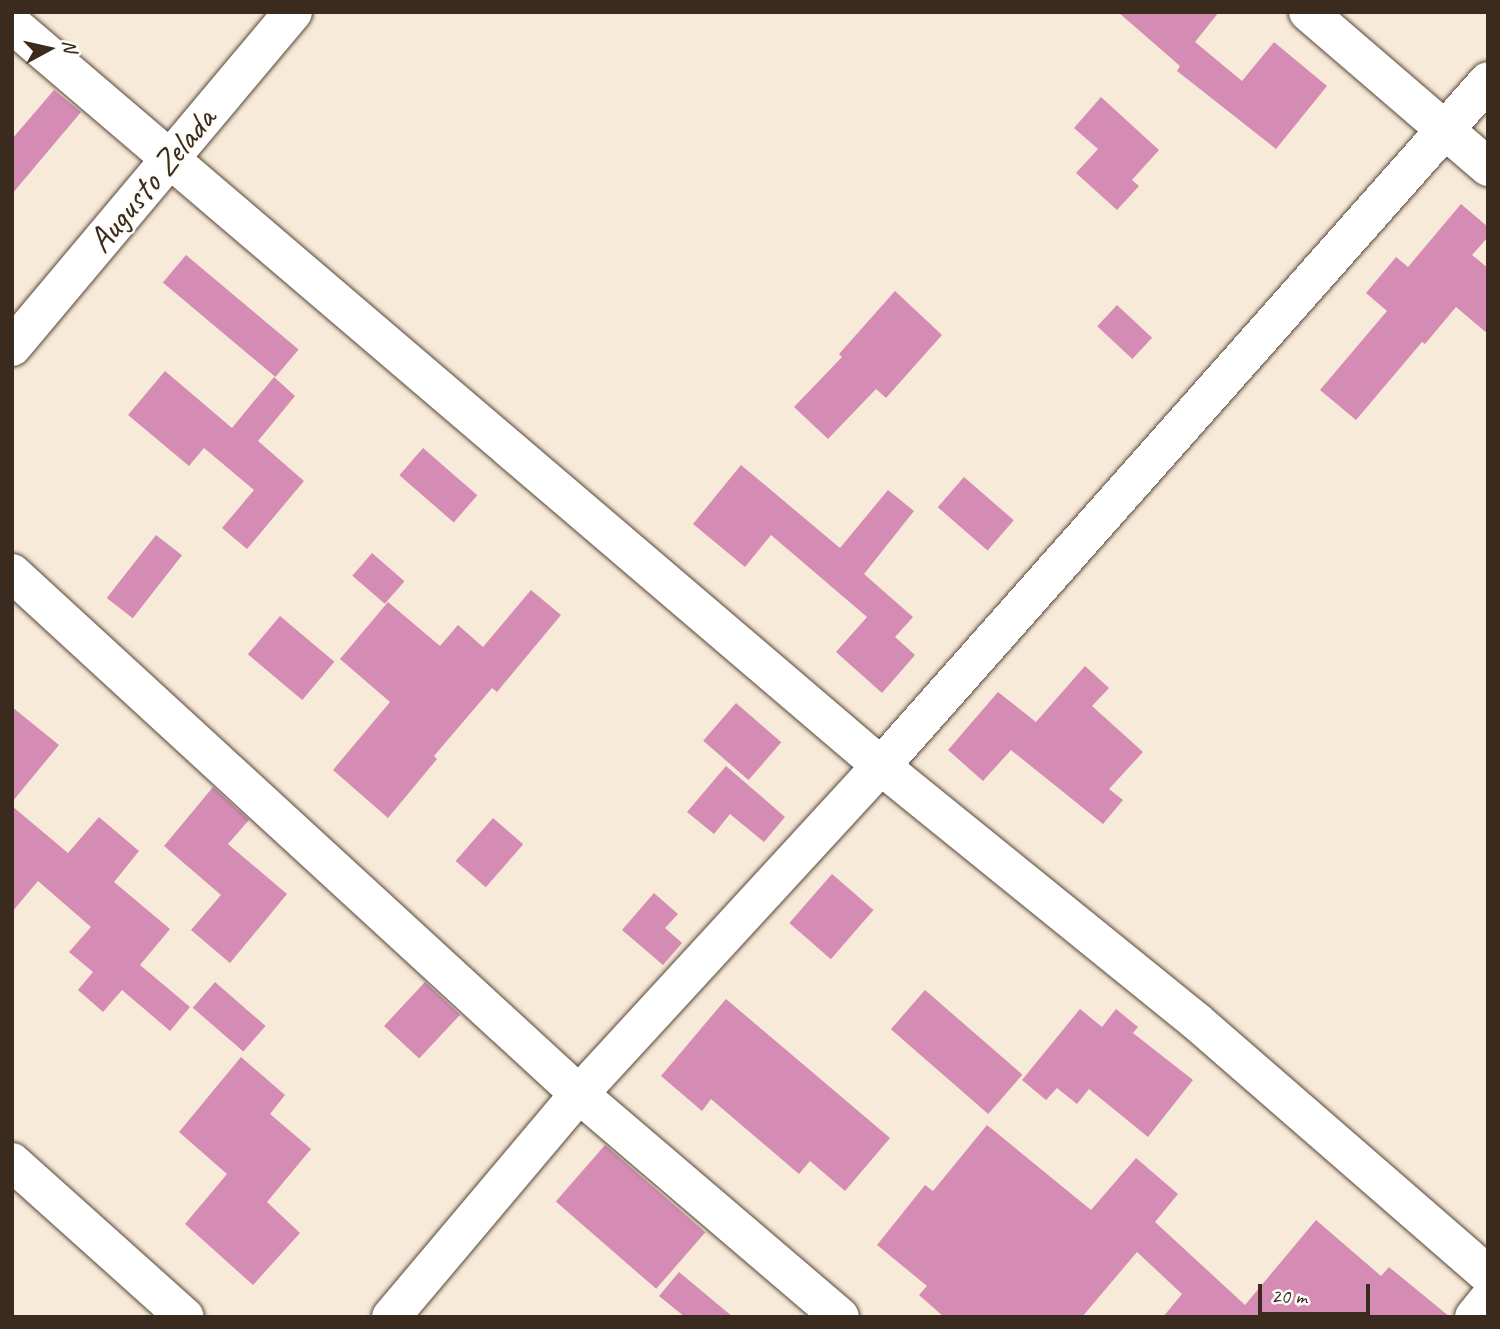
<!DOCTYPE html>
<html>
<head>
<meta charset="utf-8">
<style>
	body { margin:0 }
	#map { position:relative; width:1500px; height:1329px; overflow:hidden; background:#f8ead8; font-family:Caveat,sans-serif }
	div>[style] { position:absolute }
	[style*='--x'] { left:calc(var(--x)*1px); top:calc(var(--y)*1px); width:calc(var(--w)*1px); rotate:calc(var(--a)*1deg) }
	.building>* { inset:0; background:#d48cb4; transform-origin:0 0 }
	.roads { filter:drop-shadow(0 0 2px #57473a) drop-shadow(0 0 2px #57473a) }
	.street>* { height:38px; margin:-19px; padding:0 19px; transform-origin:19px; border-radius:19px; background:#fff }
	span { translate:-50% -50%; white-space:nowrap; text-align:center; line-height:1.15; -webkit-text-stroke:5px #fdfcf7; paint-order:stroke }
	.street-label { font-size:35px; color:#3b2a1e }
	.frame { position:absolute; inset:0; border:14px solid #3b2a1e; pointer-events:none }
	.north { position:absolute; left:14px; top:14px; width:70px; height:70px; -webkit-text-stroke:5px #fdfcf7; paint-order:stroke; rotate:82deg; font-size:19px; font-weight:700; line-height:28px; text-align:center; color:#3b2a1e }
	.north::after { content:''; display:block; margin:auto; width:24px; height:32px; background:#3b2a1e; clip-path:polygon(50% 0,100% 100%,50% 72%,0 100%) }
	.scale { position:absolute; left:1258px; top:1284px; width:112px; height:32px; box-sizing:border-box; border:4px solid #3b2a1e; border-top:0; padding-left:9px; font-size:21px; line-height:24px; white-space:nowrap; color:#3b2a1e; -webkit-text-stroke:5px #fdfcf7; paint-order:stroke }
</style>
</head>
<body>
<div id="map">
	<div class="building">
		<div style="clip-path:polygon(1118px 12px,1219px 12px,1195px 42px,1242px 81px,1274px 42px,1327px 86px,1276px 149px,1177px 71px,1180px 66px)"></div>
		<div style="clip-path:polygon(54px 90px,81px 112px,12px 194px,12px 139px)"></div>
		<div style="clip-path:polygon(1101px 97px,1159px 150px,1132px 180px,1139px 186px,1117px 210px,1076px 173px,1098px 149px,1074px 128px)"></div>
		<div style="clip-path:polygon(1461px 204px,1488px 227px,1488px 237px,1472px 255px,1488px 268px,1488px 334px,1456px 307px,1425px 344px,1422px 342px,1356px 420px,1320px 390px,1387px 311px,1366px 293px,1396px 257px,1408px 267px)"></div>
		<div style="left:186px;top:255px;width:147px;height:36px;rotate:40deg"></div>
		<div style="clip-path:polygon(895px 291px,942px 335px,886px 398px,876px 389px,828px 439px,794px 407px,842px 357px,839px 354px)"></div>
		<div style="left:1117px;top:305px;width:48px;height:29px;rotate:43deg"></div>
		<div style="clip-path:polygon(165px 371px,232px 428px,274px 377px,295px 396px,258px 441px,304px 481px,247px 549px,222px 528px,254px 490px,204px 448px,189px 466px,128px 415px)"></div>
		<div style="left:423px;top:448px;width:72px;height:36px;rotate:41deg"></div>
		<div style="clip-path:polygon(741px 465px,840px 548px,888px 490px,914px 511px,864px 574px,913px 617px,895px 637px,915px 655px,882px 693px,836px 652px,867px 617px,771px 535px,745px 567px,693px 524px)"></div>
		<div style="left:964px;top:477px;width:66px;height:40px;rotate:41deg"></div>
		<div style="left:156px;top:535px;width:33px;height:80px;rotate:38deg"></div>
		<div style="left:372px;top:553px;width:43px;height:30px;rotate:41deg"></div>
		<div style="clip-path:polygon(531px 590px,561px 615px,497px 692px,492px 688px,434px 756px,437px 759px,388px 818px,333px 770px,390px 702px,340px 659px,388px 602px,440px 646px,458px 625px,483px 647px)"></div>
		<div style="left:280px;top:616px;width:71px;height:50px;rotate:40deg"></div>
		<div style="clip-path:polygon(1085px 666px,1109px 688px,1092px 706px,1143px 752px,1109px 789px,1123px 800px,1103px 824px,1011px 750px,983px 781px,948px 750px,998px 692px,1036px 722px)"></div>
		<div style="left:736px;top:703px;width:60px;height:50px;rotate:41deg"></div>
		<div style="clip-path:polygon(12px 707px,59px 745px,12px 802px)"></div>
		<div style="clip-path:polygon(726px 766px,785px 817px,764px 842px,730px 814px,714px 834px,687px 812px)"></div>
		<div style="clip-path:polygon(213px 787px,249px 820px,228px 844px,287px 894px,230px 963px,191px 930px,221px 895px,164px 846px)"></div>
		<div style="clip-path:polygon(12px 806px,68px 853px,99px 817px,139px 851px,114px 882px,170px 929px,140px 965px,190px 1007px,170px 1031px,122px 990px,103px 1012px,78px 990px,93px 972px,69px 952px,91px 927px,38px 881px,12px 912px)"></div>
		<div style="left:493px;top:818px;width:40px;height:57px;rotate:41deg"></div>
		<div style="left:832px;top:874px;width:55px;height:65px;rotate:41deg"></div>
		<div style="clip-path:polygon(654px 893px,678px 914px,665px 928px,682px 943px,663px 965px,622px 930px)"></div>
		<div style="left:215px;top:982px;width:67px;height:34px;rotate:41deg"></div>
		<div style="left:425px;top:982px;width:48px;height:60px;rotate:43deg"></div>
		<div style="left:925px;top:990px;width:129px;height:52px;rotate:41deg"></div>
		<div style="clip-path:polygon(726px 999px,890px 1138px,845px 1191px,810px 1161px,799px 1174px,711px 1099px,702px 1111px,661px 1076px)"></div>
		<div style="clip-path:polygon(1080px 1009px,1102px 1027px,1116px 1009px,1138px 1027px,1133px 1033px,1193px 1080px,1148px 1137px,1089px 1089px,1077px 1104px,1057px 1088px,1046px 1100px,1022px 1080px)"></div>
		<div style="clip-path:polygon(241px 1057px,285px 1095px,270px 1114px,311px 1149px,267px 1202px,300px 1233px,253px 1285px,185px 1224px,227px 1174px,179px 1132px)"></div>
		<div style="clip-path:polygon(987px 1125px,1091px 1210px,1136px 1158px,1178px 1194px,1155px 1222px,1245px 1305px,1316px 1220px,1381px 1276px,1389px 1267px,1450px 1317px,1163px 1317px,1182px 1294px,1137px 1252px,1082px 1317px,944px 1317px,919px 1295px,927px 1286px,877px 1245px,925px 1185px,933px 1191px)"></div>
		<div style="left:605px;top:1145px;width:133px;height:75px;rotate:41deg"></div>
		<div style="clip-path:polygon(679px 1272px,733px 1317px,685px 1317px,659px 1296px)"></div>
	</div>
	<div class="roads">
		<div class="street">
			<div style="--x:1308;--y:12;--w:238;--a:40.7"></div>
			<div style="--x:12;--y:24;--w:1143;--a:40.49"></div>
			<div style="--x:881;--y:766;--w:405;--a:39"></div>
			<div style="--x:1196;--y:1021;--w:387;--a:41"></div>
			<div style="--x:12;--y:347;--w:437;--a:-50"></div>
			<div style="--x:12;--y:573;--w:770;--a:42.58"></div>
			<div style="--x:579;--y:1094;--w:343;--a:40.5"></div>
			<div style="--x:12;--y:1162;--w:232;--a:41.9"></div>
			<div style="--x:391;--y:1317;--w:292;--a:-49.9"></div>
			<div style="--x:579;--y:1094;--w:446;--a:-47.4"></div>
			<div style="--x:881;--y:766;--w:915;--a:-48.45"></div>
			<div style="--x:1474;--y:1317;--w:22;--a:-51"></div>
		</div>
	</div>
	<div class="street-label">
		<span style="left:152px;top:180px;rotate:-50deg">Augusto Zelada</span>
	</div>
	<div class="frame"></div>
	<div class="north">N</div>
	<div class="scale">20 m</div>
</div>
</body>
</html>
